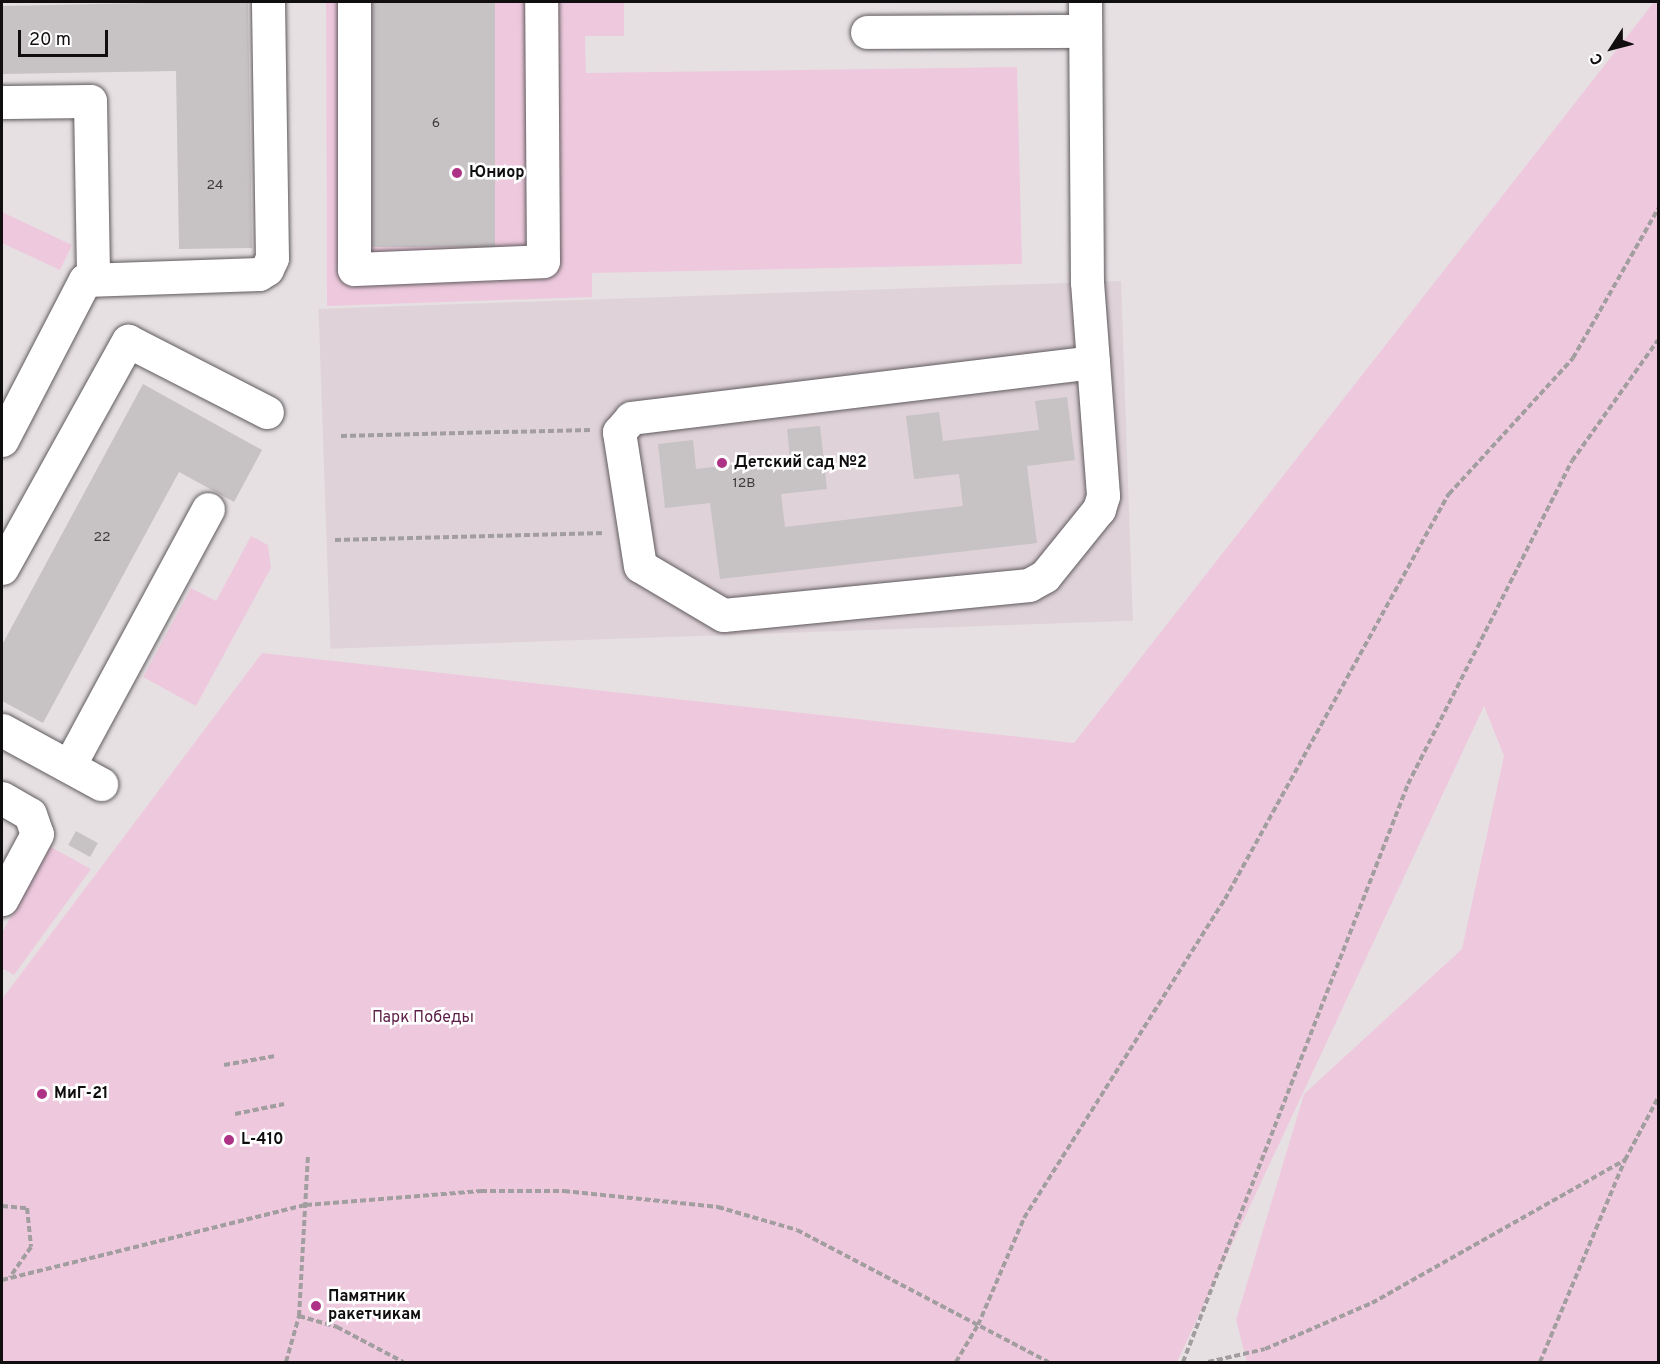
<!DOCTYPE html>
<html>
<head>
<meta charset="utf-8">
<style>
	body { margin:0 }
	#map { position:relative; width:1660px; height:1364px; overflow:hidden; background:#e6e0e3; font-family:Overpass,sans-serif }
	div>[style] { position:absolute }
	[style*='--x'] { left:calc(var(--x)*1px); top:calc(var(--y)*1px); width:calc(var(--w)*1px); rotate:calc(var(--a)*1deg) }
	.built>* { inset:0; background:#dfd2d9; transform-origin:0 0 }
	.green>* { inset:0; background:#eec9dd }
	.building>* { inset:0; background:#c7c2c4; transform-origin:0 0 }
	.path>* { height:4px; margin-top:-2px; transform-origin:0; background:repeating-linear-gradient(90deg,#a29ea0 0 6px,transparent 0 9px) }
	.roads { filter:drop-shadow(0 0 2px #605b5e) drop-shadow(0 0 2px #605b5e) }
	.minor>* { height:33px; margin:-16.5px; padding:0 16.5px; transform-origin:16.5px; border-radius:16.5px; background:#fff }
	.dots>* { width:16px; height:16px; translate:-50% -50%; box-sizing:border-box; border:3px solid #fff; border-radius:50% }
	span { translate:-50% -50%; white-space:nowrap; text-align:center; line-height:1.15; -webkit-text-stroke:5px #fff; paint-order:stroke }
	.number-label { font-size:14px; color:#3e3b3c }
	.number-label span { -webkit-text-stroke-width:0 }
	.poi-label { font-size:16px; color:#100e0f; font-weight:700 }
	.left { translate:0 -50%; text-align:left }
	.park-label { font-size:16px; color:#5c1e47 }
	.frame { position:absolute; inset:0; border:3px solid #100e0f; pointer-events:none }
	.north { position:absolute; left:1582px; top:18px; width:60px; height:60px; -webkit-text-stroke:4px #fff; paint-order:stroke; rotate:234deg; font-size:16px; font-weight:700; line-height:24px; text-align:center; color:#100e0f }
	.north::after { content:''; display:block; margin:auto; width:21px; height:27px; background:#100e0f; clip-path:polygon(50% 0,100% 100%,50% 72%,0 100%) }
	.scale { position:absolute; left:18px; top:30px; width:90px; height:27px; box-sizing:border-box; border:3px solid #100e0f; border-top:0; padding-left:8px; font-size:18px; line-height:21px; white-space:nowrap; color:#100e0f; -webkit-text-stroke:4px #fff; paint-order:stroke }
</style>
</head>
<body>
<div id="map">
	<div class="built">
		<div style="left:1121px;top:281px;width:340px;height:803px;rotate:88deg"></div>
	</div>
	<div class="green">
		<div style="clip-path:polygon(326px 2px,624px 2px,624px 36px,585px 36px,586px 73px,1017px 67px,1022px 264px,592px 273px,592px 297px,327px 306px)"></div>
		<div style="clip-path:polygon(1654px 2px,1658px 2px,1658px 1362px,1247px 1362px,1236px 1320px,1304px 1094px,1462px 949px,1504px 756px,1484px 706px,1177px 1362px,2px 1362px,2px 999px,262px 653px,1074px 743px)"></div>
		<div style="clip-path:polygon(2px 212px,72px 245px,60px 270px,2px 243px)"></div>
		<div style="clip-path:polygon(251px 536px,268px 545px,271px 568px,196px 706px,143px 677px,191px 588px,216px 601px)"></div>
		<div style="clip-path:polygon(49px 846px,91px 869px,14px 975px,2px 968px,2px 933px)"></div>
	</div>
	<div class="building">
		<div style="clip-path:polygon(198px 2px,248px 2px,252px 248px,179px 249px,176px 71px,2px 74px,2px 6px)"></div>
		<div style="left:372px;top:2px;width:123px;height:245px"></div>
		<div style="clip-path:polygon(143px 384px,262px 450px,234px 502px,179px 472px,43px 723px,2px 701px,2px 645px)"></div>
		<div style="clip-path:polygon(1067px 397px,1075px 460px,1027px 466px,1037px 543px,720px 579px,710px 503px,665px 508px,658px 444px,693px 440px,696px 469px,790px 458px,787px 429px,820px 426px,827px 489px,781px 494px,785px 527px,963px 506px,959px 474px,914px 479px,906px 416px,939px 412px,943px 441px,1039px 430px,1035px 401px)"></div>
		<div style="left:76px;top:831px;width:25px;height:16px;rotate:29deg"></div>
	</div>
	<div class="path">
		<div style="--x:341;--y:436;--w:249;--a:-1.4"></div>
		<div style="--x:335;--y:540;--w:270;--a:-1.5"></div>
		<div style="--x:224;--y:1065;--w:52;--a:-10"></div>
		<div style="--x:235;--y:1114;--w:50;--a:-11.5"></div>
		<div style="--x:2;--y:1206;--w:25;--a:5"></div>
		<div style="--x:27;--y:1208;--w:39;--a:84"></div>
		<div style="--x:31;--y:1247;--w:37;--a:125"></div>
		<div style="--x:2;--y:1280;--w:313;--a:-13.9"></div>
		<div style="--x:306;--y:1205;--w:176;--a:-4.6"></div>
		<div style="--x:481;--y:1191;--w:83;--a:0"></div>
		<div style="--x:564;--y:1191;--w:155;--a:5.9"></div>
		<div style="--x:718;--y:1207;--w:82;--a:16.2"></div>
		<div style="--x:797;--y:1230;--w:284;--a:27.7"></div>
		<div style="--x:299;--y:1316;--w:40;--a:16"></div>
		<div style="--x:337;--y:1327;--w:75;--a:27.9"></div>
		<div style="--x:286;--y:1362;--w:48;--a:-74.2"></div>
		<div style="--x:299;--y:1316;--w:161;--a:-86.8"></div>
		<div style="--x:956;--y:1362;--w:43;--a:-59.3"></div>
		<div style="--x:978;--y:1325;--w:116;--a:-66.7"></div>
		<div style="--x:1024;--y:1218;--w:377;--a:-57.8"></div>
		<div style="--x:1225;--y:899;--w:463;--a:-61.1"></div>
		<div style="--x:1449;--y:494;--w:184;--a:-47.6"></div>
		<div style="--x:1573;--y:358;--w:172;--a:-60.3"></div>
		<div style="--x:1183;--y:1362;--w:620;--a:-68.73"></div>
		<div style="--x:1408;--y:784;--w:362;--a:-63.1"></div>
		<div style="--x:1572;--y:461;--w:148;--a:-54.6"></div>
		<div style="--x:1208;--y:1362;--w:58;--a:-12.8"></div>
		<div style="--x:1265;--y:1349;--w:116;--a:-23.3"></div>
		<div style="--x:1372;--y:1303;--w:291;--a:-29.5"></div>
		<div style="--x:1540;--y:1362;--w:219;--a:-67.2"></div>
		<div style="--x:1625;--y:1160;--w:70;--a:-62"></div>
	</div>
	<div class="roads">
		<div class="minor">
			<div style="--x:354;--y:2;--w:267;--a:90"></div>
			<div style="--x:354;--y:269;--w:189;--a:-2.4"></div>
			<div style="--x:543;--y:261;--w:259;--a:-90.4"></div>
			<div style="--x:1085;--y:2;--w:280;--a:89.6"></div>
			<div style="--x:1087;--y:282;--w:80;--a:85.7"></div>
			<div style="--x:1093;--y:362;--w:134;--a:85.7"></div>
			<div style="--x:1103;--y:496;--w:14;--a:107"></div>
			<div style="--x:1099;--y:509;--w:86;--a:128.9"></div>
			<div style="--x:1045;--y:576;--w:18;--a:151"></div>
			<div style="--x:1029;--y:585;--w:307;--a:174.4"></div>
			<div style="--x:723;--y:615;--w:96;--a:-149.4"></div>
			<div style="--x:640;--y:566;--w:136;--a:-98.9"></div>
			<div style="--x:619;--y:432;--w:18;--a:-49"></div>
			<div style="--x:631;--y:418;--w:465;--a:-6.9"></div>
			<div style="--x:867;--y:32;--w:218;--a:-0.3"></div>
			<div style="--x:2;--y:102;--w:88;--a:-0.7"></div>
			<div style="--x:90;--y:101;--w:176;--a:89"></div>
			<div style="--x:2;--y:440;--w:180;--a:-62.6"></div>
			<div style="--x:85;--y:280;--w:174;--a:-2"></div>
			<div style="--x:259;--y:274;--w:9;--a:-32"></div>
			<div style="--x:267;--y:269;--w:12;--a:-66"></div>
			<div style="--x:272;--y:258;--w:256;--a:-90.9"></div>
			<div style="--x:2;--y:568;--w:260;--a:-61"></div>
			<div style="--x:128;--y:341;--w:156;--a:27.1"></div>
			<div style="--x:2;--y:730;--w:113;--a:28.6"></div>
			<div style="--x:69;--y:766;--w:292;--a:-61.6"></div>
			<div style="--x:2;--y:798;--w:32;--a:30"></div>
			<div style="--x:30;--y:814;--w:21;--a:71"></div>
			<div style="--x:37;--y:834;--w:74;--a:118.3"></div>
		</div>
	</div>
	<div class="dots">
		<div style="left:457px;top:173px;background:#ae3386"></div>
		<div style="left:722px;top:463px;background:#ae3386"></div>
		<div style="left:42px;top:1094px;background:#ae3386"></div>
		<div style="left:229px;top:1140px;background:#ae3386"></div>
		<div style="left:316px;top:1306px;background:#ae3386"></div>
	</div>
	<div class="number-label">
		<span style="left:436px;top:124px">6</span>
		<span style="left:215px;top:186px">24</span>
		<span style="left:744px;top:484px">12В</span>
		<span style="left:102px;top:538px">22</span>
	</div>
	<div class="poi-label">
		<span class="left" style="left:469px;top:173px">Юниор</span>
		<span class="left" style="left:734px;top:463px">Детский сад №2</span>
		<span class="left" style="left:54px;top:1094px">МиГ-21</span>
		<span class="left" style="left:241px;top:1140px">L-410</span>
		<span class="left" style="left:328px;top:1306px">Памятник<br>ракетчикам</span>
	</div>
	<div class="park-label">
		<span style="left:423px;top:1018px">Парк Победы</span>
	</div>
	<div class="frame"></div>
	<div class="north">С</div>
	<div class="scale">20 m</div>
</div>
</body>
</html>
